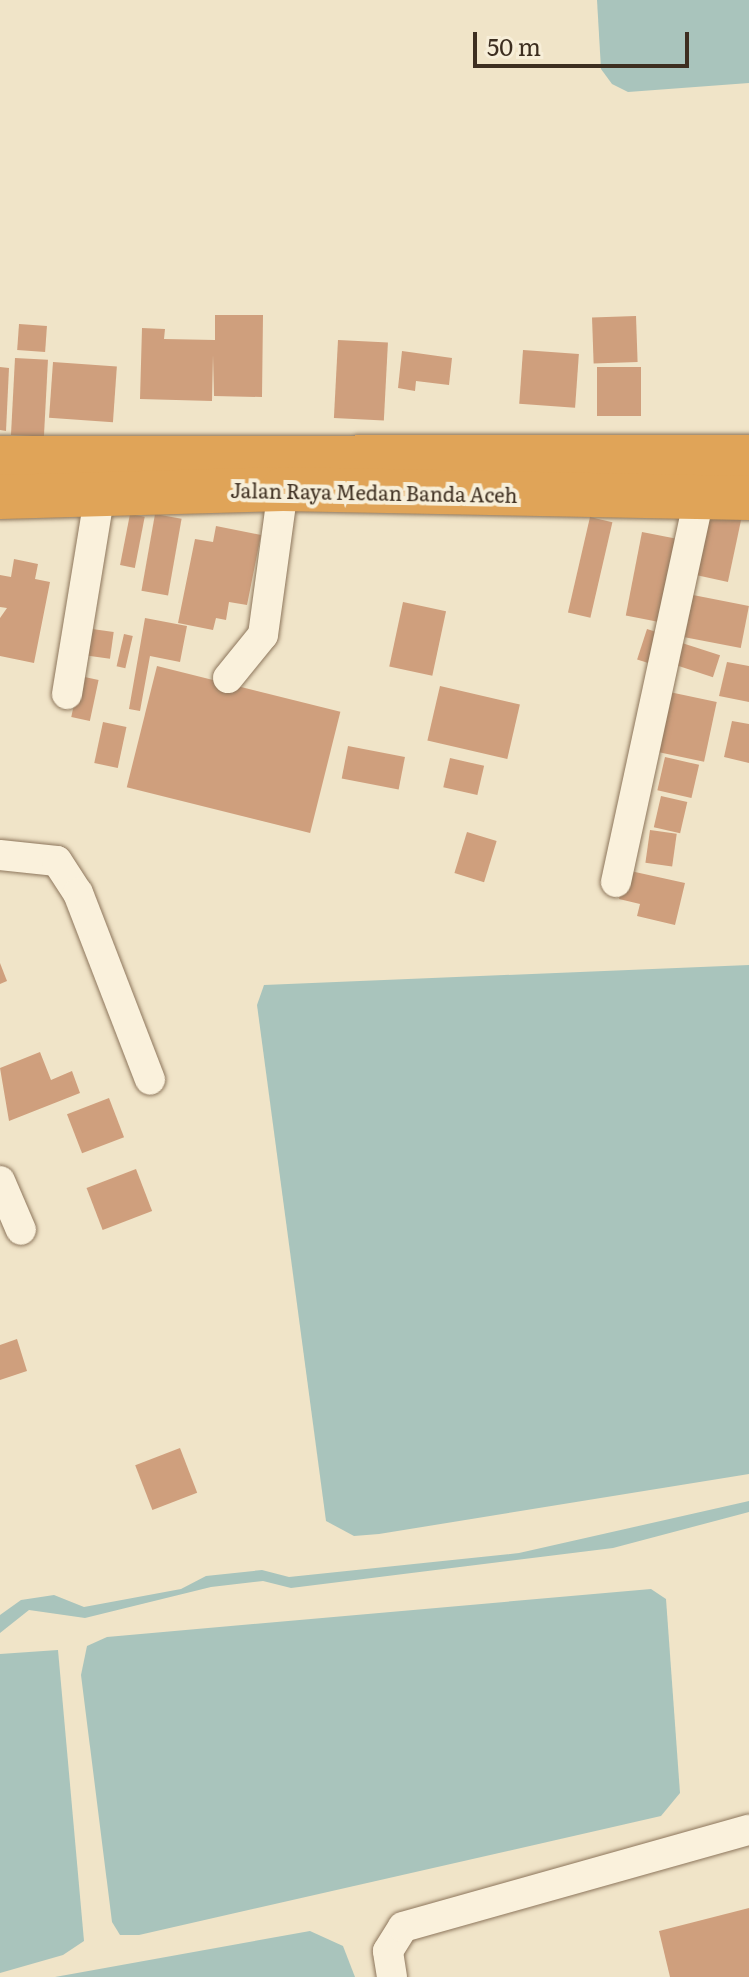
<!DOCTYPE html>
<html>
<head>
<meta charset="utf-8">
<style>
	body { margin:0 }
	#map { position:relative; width:749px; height:1977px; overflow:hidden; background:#f0e4c8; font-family:Literata,serif }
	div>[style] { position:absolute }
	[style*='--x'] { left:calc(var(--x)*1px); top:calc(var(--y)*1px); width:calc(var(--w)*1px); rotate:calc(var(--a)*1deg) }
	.water>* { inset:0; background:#a9c4bc }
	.building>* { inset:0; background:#cf9f7d; transform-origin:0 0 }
	.roads { filter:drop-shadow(0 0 2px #8d765c) drop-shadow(0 0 2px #8d765c) }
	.minor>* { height:30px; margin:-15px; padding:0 15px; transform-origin:15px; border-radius:15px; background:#faf1dc }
	.highway>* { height:44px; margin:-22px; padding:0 22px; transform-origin:22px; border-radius:22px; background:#e0a458 }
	span { translate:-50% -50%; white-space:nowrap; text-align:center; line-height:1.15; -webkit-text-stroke:8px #f7eed8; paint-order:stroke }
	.street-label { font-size:20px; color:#3d2e20 }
	.scale { position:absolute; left:473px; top:32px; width:216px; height:36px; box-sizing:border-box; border:4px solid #3d2e20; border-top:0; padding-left:10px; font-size:24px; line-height:28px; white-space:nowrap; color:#3d2e20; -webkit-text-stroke:6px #f7eed8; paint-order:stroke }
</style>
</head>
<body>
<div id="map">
	<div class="water">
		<div style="clip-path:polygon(597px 0,749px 0,749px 83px,628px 92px,612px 84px,601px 69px)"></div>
		<div style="clip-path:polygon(749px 965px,749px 1474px,379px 1534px,354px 1536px,326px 1521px,257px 1005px,264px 985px)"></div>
		<div style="clip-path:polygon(749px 1501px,749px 1512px,613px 1548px,291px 1588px,263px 1581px,211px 1587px,85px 1618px,29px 1610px,0 1633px,0 1615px,21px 1600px,54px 1595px,84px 1607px,181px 1589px,206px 1576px,262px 1570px,289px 1577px,519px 1553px)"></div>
		<div style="clip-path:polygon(651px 1589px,666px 1599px,680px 1793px,661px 1816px,139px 1935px,120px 1935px,112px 1922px,81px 1675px,87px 1646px,107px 1637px)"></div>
		<div style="clip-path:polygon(58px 1650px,84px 1941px,63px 1955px,0 1973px,0 1654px)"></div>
		<div style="clip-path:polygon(310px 1931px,343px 1946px,355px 1977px,55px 1977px)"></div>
	</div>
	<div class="building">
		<div style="clip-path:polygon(215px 315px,263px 315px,262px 397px,214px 396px,213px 355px,212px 401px,140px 399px,142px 328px,165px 329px,164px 339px,215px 340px)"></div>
		<div style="left:636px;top:316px;width:46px;height:44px;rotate:88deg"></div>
		<div style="left:19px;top:324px;width:28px;height:26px;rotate:4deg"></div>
		<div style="left:338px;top:340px;width:50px;height:78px;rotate:3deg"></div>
		<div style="left:523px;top:350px;width:56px;height:54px;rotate:4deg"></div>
		<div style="clip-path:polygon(402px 351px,452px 358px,449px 385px,416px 381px,415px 391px,398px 388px)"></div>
		<div style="left:15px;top:358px;width:33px;height:77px;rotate:3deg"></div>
		<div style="left:53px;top:362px;width:64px;height:56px;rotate:4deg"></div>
		<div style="clip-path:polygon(0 367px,9px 368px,6px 431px,0 430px)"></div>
		<div style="left:597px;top:367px;width:44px;height:49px"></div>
		<div style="left:707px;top:512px;width:35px;height:64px;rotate:12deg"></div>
		<div style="left:130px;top:514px;width:15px;height:52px;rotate:11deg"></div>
		<div style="left:155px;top:514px;width:27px;height:78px;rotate:10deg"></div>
		<div style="left:590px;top:517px;width:23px;height:98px;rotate:13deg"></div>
		<div style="clip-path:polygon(216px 526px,261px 535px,247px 605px,229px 602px,226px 620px,216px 618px,213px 630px,178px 623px,195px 539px,213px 542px)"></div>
		<div style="left:642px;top:532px;width:43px;height:85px;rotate:11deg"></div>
		<div style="clip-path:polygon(14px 559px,38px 564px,35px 579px,50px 582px,34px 663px,0 656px,0 618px,7px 608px,0 607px,0 575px,11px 577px)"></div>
		<div style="left:693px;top:595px;width:57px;height:43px;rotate:11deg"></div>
		<div style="left:403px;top:602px;width:44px;height:66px;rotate:12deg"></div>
		<div style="clip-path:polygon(145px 618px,187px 626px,180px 662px,150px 656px,140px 711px,129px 709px)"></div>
		<div style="left:85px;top:628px;width:29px;height:27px;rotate:8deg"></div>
		<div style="left:647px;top:629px;width:20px;height:32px;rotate:18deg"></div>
		<div style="left:124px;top:634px;width:9px;height:33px;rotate:13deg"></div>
		<div style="left:682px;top:643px;width:40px;height:23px;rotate:18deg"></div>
		<div style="clip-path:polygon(727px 662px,749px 666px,749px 702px,719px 696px)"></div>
		<div style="left:157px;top:666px;width:189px;height:125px;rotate:14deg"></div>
		<div style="left:80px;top:676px;width:19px;height:42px;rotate:12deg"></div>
		<div style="left:440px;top:686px;width:82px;height:56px;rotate:13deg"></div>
		<div style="left:660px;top:690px;width:58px;height:61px;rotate:12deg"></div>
		<div style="clip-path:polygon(732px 721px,749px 724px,749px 763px,724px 757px)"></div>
		<div style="left:103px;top:722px;width:24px;height:42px;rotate:12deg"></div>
		<div style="left:348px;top:746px;width:58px;height:33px;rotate:11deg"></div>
		<div style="left:665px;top:757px;width:35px;height:34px;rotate:13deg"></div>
		<div style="left:450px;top:758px;width:35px;height:30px;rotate:13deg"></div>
		<div style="left:661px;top:796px;width:27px;height:32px;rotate:13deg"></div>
		<div style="left:650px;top:830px;width:27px;height:33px;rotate:8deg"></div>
		<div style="left:467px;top:832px;width:31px;height:43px;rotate:17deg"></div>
		<div style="clip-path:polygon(626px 870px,685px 883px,675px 925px,637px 916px,640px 904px,619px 899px)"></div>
		<div style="clip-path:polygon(0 963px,7px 981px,0 984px)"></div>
		<div style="clip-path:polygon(40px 1052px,51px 1080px,72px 1071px,80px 1093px,9px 1121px,0 1068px)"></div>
		<div style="left:109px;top:1098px;width:42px;height:45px;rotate:69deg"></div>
		<div style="left:136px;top:1169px;width:45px;height:53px;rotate:69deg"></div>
		<div style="clip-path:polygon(17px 1339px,27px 1371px,0 1380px,0 1345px)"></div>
		<div style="left:180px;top:1448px;width:48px;height:48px;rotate:69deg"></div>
		<div style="clip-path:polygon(749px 1908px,749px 1977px,670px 1977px,659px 1931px)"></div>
	</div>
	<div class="roads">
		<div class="minor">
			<div style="--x:228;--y:678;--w:55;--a:-50.9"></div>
			<div style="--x:263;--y:635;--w:147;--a:-82.2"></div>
			<div style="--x:67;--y:694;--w:205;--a:-80.7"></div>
			<div style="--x:0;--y:855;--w:57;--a:6"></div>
			<div style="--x:57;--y:861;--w:38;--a:57"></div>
			<div style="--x:78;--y:893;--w:200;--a:68.9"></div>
			<div style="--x:616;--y:882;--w:392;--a:-77.8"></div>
			<div style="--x:0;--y:1181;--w:53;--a:66.8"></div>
			<div style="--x:392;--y:1977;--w:26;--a:-99"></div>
			<div style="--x:388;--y:1951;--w:28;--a:-58"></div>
			<div style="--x:403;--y:1927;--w:359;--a:-15.7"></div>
		</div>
		<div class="highway">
			<div style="--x:0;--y:458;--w:749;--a:-0.08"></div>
			<div style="--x:0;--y:497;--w:283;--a:-1.6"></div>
			<div style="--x:283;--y:489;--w:466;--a:1.1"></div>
		</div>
	</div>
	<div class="street-label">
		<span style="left:374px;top:492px;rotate:1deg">Jalan Raya Medan Banda Aceh</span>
	</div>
	<div class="scale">50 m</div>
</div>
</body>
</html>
